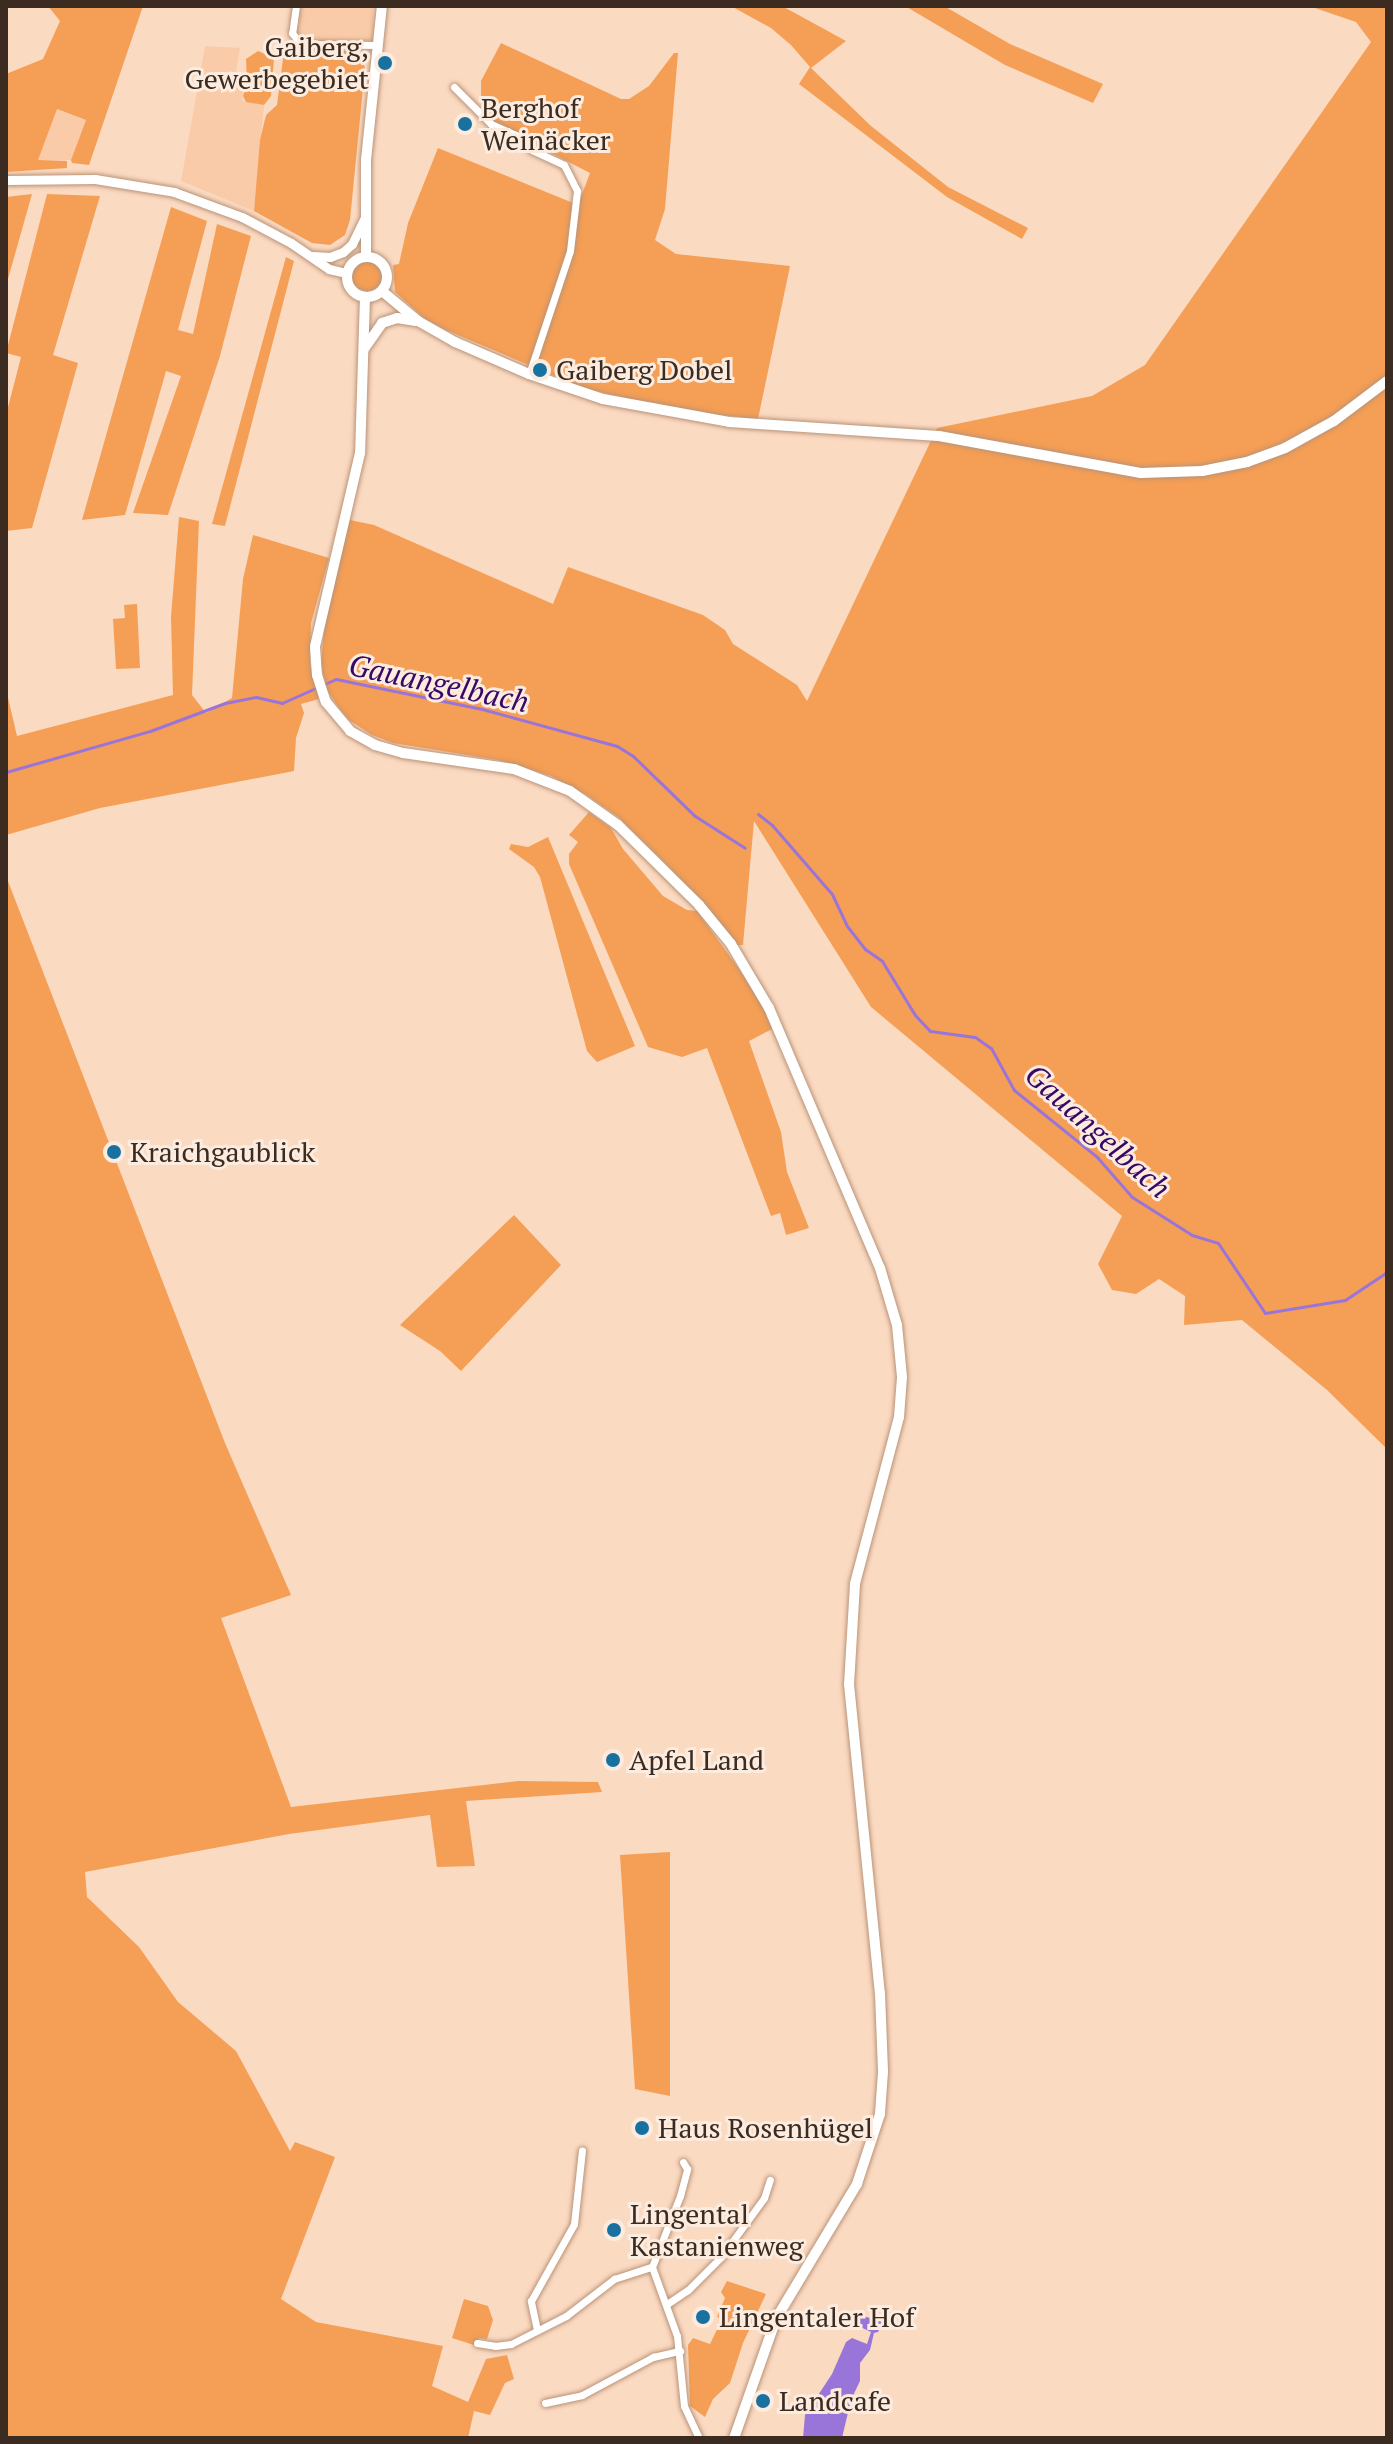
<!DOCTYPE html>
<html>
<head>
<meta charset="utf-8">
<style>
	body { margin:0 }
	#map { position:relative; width:1393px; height:2444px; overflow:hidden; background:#fbdac2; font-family:"PT Serif",serif }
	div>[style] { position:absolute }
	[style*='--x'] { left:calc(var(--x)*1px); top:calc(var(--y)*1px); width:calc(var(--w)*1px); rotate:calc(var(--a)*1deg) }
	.built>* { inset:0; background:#facba8; transform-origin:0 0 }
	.green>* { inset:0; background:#f59e55 }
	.round { border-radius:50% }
	.water>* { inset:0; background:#9975d9 }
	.stream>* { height:3px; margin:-1.5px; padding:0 1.5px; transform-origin:1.5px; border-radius:1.5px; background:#9975d9 }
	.roads { filter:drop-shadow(0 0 2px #b99377) drop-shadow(0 0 2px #b99377) }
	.minor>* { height:7px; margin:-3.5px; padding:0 3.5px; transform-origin:3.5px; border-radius:3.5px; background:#fff }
	.tertiary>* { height:9px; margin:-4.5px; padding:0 4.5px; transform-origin:4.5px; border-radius:4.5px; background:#fff }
	.secondary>* { height:10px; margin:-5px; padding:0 5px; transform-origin:5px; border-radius:5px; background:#fff }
	.secondary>.ring { margin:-5px; padding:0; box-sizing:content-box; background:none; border:10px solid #fff; border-radius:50% }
	.dots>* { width:22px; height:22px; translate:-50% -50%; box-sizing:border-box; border:4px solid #fcebdf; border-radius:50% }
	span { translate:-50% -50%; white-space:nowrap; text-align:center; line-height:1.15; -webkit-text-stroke:6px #fcebdf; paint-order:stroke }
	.poi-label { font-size:28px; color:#3b2b20 }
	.right { translate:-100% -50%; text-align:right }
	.left { translate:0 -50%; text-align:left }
	.water-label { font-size:30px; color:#370966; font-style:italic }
	.frame { position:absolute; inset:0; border:8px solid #3b2b20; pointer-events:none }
</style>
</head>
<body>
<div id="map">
	<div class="built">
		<div style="left:292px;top:6px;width:81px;height:37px"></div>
		<div style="clip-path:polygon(205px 46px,240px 48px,235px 78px,245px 80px,242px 101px,264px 105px,254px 211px,181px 181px)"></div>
		<div style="clip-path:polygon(56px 109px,86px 120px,71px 160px,37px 160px)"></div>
	</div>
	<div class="green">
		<div style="clip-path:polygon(48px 6px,143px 6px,89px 165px,72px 163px,71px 160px,86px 120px,57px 109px,38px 160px,67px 161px,67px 168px,6px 172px,6px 74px,43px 59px,60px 21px)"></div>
		<div style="clip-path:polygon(731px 6px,782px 6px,846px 41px,811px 68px,871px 126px,948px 187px,1028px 228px,1022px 239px,947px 197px,799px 84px,810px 67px,791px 45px,771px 28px)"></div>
		<div style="clip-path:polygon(905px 6px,944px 6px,1010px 44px,1103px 84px,1093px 103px,1005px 65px)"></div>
		<div style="clip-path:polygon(1309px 6px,1387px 6px,1387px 1449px,1327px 1390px,1242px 1320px,1184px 1325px,1185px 1296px,1159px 1279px,1136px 1294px,1112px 1290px,1098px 1264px,1122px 1216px,871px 1007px,754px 821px,743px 945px,737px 945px,709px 909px,663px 861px,618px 817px,585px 794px,551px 776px,498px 760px,393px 743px,372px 735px,349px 720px,339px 708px,327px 690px,321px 665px,325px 619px,350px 520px,374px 525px,553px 604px,568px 567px,703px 615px,725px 630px,733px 644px,797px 685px,807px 701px,937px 428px,1092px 396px,1145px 365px,1371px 42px,1356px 22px)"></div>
		<div style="clip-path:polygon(501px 43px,621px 99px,629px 99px,649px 86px,674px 53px,678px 53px,665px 209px,655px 240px,676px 254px,790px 266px,758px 419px,680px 411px,583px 388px,446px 330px,425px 319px,395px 292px,393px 265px,399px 264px,408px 223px,438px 148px,578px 205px,590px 173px,501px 127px,481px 110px,481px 81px)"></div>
		<div style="clip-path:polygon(258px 51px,274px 58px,271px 96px,264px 105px,246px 102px,243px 96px,247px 85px,246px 59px)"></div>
		<div style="clip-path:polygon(284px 51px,352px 51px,361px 57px,365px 68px,350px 220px,345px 235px,330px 245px,312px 243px,254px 211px,260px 140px,266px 115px,277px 105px)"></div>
		<div style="clip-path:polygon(32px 194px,6px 286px,6px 197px)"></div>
		<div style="clip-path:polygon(47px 194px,100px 196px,53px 355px,78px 363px,32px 528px,6px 531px,6px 415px,21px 357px,6px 353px)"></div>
		<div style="clip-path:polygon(171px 207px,207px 221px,178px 330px,193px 334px,217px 224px,251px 236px,220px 356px,168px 515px,133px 513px,181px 376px,166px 371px,125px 515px,82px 520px)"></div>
		<div style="clip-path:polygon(286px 257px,294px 261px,225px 526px,212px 524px)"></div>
		<div class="round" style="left:352px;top:261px;width:30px;height:30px"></div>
		<div style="clip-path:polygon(179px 517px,199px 521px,192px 695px,206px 713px,232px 698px,243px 579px,253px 535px,329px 558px,311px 623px,310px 663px,319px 699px,301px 704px,304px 713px,296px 738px,294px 771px,100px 808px,6px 835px,6px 689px,17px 736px,173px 695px,171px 617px)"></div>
		<div style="clip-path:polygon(137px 604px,140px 668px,116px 669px,113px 619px,125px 618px,124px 605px)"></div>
		<div style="clip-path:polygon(589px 812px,611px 828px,623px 849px,663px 896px,687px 910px,697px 911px,760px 998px,772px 1029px,749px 1041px,781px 1132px,787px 1172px,809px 1228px,786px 1235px,780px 1213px,771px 1216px,707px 1048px,682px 1057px,648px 1047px,569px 864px,569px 854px,578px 842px,569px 835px)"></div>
		<div style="clip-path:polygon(548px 837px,635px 1046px,597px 1062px,587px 1051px,540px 877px,534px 867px,509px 849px,511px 844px,528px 847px)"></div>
		<div style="clip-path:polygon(6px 876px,225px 1443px,291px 1595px,221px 1618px,291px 1807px,518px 1781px,598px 1782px,602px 1792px,466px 1801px,475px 1866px,437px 1867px,430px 1815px,289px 1834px,85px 1872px,87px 1897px,139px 1947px,178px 2002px,236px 2051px,290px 2151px,295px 2142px,335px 2157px,281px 2299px,316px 2322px,443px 2346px,432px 2386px,468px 2402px,486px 2359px,507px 2355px,514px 2379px,505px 2383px,490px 2415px,474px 2411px,468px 2438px,6px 2438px)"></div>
		<div style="clip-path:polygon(514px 1215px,561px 1265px,461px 1371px,440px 1351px,400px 1325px)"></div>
		<div style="clip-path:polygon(670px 1852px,670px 2096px,635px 2089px,620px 1855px)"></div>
		<div style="clip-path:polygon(727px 2281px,766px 2294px,743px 2343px,730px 2383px,713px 2399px,705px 2417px,690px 2406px,688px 2345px,693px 2338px,710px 2344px,722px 2319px,717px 2317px,725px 2298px,721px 2292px)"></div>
		<div style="clip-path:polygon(464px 2299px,488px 2306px,493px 2320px,487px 2339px,479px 2338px,477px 2346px,452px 2338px)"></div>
	</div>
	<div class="water">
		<div style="clip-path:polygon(860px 2315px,883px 2322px,878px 2332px,874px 2333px,870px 2350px,860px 2363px,860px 2381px,851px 2400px,842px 2438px,803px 2438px,805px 2415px,832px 2374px,846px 2342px,852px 2338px,867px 2344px,871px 2332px,854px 2324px)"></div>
	</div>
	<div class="stream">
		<div style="--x:6;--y:772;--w:150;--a:-15.9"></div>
		<div style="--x:150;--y:731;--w:80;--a:-20.5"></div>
		<div style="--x:225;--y:703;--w:32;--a:-11"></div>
		<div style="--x:256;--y:697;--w:27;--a:13"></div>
		<div style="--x:282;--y:703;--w:59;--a:-24"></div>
		<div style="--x:336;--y:679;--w:149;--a:11.6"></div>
		<div style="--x:482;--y:709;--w:140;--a:15.3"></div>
		<div style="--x:617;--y:746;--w:19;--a:32"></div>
		<div style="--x:633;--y:756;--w:86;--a:44.1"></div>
		<div style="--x:695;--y:816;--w:59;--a:32.6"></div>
		<div style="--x:758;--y:814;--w:18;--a:38"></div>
		<div style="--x:772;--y:825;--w:91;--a:49"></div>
		<div style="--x:832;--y:894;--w:35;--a:65"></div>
		<div style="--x:847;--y:926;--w:29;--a:52"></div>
		<div style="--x:865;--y:949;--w:21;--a:35"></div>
		<div style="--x:882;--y:961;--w:63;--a:58.6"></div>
		<div style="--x:915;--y:1015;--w:22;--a:47"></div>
		<div style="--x:930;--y:1031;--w:45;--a:7.6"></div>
		<div style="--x:975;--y:1037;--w:19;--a:35"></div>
		<div style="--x:991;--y:1048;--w:48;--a:61.3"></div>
		<div style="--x:1014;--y:1090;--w:107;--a:38.9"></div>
		<div style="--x:1097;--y:1157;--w:53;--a:48.8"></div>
		<div style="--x:1132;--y:1197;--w:71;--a:32.3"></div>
		<div style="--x:1192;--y:1235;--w:27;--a:17"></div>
		<div style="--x:1218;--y:1243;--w:84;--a:56.1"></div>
		<div style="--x:1265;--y:1313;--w:81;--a:-9.2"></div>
		<div style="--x:1345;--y:1300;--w:50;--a:-33.7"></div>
	</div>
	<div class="roads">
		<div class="minor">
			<div style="--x:296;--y:6;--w:27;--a:98"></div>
			<div style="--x:292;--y:33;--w:14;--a:51"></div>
			<div style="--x:301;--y:44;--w:76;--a:0.8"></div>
			<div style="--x:454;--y:87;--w:52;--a:45"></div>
			<div style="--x:491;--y:124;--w:27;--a:24"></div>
			<div style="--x:516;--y:135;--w:22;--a:43"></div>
			<div style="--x:532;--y:150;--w:35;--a:25"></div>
			<div style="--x:564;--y:165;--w:29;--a:63"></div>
			<div style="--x:577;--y:191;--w:60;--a:96.7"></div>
			<div style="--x:570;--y:251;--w:130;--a:108.4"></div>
			<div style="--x:652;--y:2267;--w:73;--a:70.1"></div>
			<div style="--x:677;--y:2336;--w:70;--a:84.3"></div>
			<div style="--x:684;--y:2406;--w:35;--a:65"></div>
			<div style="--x:652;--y:2267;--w:76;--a:-68.5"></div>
			<div style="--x:680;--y:2196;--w:28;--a:-75"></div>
			<div style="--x:687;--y:2169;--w:8;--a:-120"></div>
			<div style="--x:667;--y:2304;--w:25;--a:-34"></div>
			<div style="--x:688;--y:2290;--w:47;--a:-45"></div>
			<div style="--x:721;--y:2257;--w:73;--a:-53.9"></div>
			<div style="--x:764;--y:2198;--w:19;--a:-72"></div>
			<div style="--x:537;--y:2330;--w:30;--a:-102"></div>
			<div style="--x:531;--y:2301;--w:88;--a:-60.8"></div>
			<div style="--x:574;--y:2224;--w:74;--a:-83.8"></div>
			<div style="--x:477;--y:2343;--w:18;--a:9"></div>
			<div style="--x:495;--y:2346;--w:16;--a:-7"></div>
			<div style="--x:511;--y:2344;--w:62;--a:-27"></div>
			<div style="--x:566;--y:2316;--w:61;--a:-37.6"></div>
			<div style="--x:614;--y:2279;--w:40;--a:-18"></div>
			<div style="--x:545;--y:2403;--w:38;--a:-12"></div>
			<div style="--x:582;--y:2395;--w:81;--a:-28.2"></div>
			<div style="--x:653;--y:2357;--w:28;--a:-13"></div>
		</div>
		<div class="tertiary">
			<div style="--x:6;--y:180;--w:89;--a:-0.6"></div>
			<div style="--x:95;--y:179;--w:80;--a:9.3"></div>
			<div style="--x:174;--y:192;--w:72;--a:20.2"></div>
			<div style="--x:242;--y:217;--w:55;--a:28"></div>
			<div style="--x:291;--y:243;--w:46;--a:34.4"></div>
			<div style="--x:329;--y:269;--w:18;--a:13"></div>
			<div style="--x:313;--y:256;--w:17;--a:3"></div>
			<div style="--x:330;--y:257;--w:14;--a:-21"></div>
			<div style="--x:343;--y:252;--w:12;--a:-42"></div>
			<div style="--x:352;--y:244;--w:30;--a:-64"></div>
		</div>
		<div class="secondary">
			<div style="--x:366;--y:256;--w:96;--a:-90"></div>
			<div style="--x:366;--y:160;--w:155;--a:-84.1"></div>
			<div class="ring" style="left:347px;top:257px;width:30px;height:30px"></div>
			<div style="--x:382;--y:291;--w:47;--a:39.8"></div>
			<div style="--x:418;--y:321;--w:43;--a:29.6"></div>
			<div style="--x:455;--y:342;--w:81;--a:23.4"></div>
			<div style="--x:529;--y:374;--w:78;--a:18.7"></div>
			<div style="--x:603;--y:399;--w:128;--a:10.3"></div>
			<div style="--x:729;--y:422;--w:210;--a:3.8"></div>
			<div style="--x:939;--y:436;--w:205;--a:10.4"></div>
			<div style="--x:1141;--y:473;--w:61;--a:-1.9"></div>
			<div style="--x:1202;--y:471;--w:46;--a:-11.3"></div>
			<div style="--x:1247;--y:462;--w:40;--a:-20.2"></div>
			<div style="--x:1285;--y:448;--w:56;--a:-28.9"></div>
			<div style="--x:1334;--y:421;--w:66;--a:-37"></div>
			<div style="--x:365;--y:297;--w:156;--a:91.8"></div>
			<div style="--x:360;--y:453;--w:199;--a:103.1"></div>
			<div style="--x:315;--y:647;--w:28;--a:86"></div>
			<div style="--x:317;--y:675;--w:28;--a:72"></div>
			<div style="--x:326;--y:702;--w:38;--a:50"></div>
			<div style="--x:350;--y:731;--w:29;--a:29"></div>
			<div style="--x:375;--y:745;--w:29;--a:16"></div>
			<div style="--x:403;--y:753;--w:112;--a:8.2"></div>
			<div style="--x:514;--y:769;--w:60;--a:21.4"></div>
			<div style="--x:570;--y:791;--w:59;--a:35.3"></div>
			<div style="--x:618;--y:825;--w:114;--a:44.6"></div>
			<div style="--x:699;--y:905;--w:50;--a:50.6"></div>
			<div style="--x:731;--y:944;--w:74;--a:59.3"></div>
			<div style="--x:769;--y:1008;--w:283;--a:66.9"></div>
			<div style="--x:880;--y:1268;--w:59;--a:73.4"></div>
			<div style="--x:897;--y:1325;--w:52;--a:84.5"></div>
			<div style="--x:902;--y:1377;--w:40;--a:94.3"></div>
			<div style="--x:899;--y:1417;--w:173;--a:104.8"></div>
			<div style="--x:855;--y:1584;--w:100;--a:93.4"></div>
			<div style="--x:849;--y:1684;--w:311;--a:84.3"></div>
			<div style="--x:880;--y:1993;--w:79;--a:87.8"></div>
			<div style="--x:883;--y:2072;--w:42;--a:94.1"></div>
			<div style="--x:880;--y:2114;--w:74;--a:108.2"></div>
			<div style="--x:857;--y:2184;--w:157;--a:121"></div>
			<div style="--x:776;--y:2319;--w:126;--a:109.4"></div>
			<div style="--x:364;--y:349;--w:32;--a:-55"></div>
			<div style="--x:382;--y:323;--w:16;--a:-18"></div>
			<div style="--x:397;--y:318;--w:19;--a:9"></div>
		</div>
	</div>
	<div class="dots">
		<div style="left:385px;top:63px;background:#1971a0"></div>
		<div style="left:465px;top:124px;background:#1971a0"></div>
		<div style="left:540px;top:370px;background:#1971a0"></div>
		<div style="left:114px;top:1152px;background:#1971a0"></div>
		<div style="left:613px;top:1760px;background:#1971a0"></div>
		<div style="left:642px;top:2128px;background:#1971a0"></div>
		<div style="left:614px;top:2230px;background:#1971a0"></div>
		<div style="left:703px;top:2317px;background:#1971a0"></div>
		<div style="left:763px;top:2401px;background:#1971a0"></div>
	</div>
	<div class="poi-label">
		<span class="right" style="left:369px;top:63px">Gaiberg,<br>Gewerbegebiet</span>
		<span class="left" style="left:481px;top:124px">Berghof<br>Weinäcker</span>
		<span class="left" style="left:556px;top:370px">Gaiberg Dobel</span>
		<span class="left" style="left:130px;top:1152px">Kraichgaublick</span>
		<span class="left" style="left:629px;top:1760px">Apfel Land</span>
		<span class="left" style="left:658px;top:2128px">Haus Rosenhügel</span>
		<span class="left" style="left:630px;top:2230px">Lingental<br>Kastanienweg</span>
		<span class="left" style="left:719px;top:2317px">Lingentaler Hof</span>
		<span class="left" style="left:779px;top:2401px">Landcafe</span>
	</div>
	<div class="water-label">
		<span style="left:439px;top:683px;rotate:12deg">Gauangelbach</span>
		<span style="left:1098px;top:1131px;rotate:42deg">Gauangelbach</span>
	</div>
	<div class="frame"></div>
</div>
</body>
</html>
